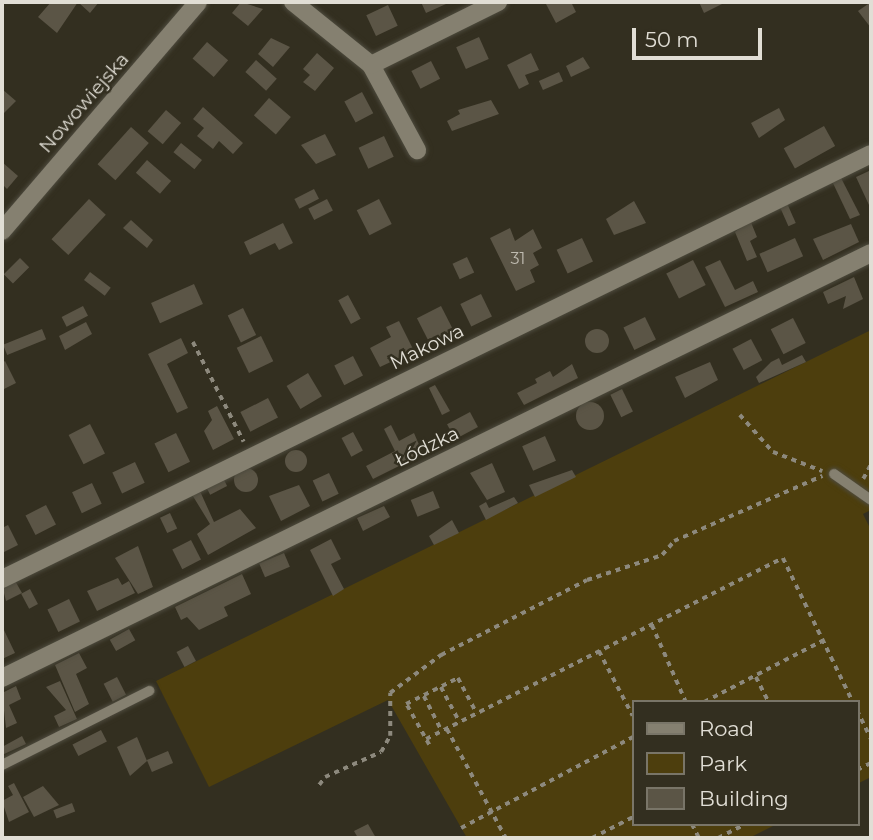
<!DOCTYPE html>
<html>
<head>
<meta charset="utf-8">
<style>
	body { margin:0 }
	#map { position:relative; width:873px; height:840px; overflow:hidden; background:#332f20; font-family:Montserrat,sans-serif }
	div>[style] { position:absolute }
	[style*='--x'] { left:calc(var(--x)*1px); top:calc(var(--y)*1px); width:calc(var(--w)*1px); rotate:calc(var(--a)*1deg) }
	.green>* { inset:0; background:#4d3e0d }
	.building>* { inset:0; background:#5b5546; transform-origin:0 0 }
	.round { border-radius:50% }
	.path>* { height:3.5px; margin-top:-1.75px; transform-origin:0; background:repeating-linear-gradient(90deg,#8d897d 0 5px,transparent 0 10px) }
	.roads { filter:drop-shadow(0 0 2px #4e4b3e) drop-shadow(0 0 2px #4e4b3e) }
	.lane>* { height:10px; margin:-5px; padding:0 5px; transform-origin:5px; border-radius:5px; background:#858070 }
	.street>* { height:18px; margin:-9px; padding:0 9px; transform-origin:9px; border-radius:9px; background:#858070 }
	span { translate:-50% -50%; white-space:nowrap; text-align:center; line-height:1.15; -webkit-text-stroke:5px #332f20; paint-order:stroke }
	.number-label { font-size:16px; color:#c0bcb1 }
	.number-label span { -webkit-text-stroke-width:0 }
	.street-label { font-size:19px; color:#e1ded5 }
	.frame { position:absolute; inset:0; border:4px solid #e1ded5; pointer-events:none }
	.legend { position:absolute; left:632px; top:700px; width:228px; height:126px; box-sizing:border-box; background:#332f20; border:2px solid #797568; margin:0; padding:9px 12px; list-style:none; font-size:21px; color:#e1ded5 }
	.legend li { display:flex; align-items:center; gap:14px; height:35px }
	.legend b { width:35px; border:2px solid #797568 }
	.scale { position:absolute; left:632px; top:28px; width:130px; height:32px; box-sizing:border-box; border:4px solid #e1ded5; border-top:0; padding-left:9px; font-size:21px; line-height:24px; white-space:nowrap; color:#e1ded5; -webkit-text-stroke:5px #332f20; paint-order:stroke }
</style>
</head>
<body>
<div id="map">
	<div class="green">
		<div style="clip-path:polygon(871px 330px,871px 510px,863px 514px,871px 530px,871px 777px,857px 784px,857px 702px,633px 702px,633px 824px,777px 824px,749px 838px,467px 838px,388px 700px,209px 787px,156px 681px)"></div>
	</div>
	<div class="building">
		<div style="clip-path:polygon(51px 2px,99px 2px,90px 13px,78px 2px,57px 33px,38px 17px)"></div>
		<div style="clip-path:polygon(241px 2px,263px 9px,248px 26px,232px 13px)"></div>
		<div style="clip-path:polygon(421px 2px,445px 2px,446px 4px,426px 13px)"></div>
		<div style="clip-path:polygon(571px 2px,576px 12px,556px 23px,546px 4px)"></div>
		<div style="clip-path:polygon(699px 2px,726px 2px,704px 13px)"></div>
		<div style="clip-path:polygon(871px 2px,871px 28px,858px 11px)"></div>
		<div style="left:388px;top:5px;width:23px;height:24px;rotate:65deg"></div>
		<div style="left:479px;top:37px;width:24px;height:25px;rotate:66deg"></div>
		<div style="clip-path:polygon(271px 38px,290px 47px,273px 67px,258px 54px)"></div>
		<div style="left:207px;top:42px;width:28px;height:22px;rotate:41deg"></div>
		<div style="clip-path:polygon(317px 53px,334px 68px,315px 91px,303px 82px,310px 75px,303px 69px)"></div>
		<div style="clip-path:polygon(531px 53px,539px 70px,525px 75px,529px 84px,519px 89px,507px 65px)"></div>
		<div style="clip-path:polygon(583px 57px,590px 68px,571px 77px,566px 66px)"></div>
		<div style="left:256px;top:60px;width:28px;height:16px;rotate:42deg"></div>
		<div style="left:431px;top:61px;width:20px;height:22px;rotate:63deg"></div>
		<div style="left:559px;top:72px;width:10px;height:22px;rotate:66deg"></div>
		<div style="clip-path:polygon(2px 89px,16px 101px,2px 115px)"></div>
		<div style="left:362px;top:92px;width:24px;height:20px;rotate:62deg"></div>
		<div style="left:269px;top:98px;width:29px;height:23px;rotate:41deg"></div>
		<div style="clip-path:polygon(491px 100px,499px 114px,452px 131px,447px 121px,460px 114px,458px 110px)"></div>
		<div style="clip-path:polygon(203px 107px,243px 143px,233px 154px,219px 141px,213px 149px,197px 136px,204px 128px,193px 119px)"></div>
		<div style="clip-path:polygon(779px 108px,785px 120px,759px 138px,751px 123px)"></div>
		<div style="left:166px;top:110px;width:20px;height:28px;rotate:41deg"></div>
		<div style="left:824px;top:126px;width:23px;height:46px;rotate:61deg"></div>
		<div style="left:131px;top:127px;width:24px;height:50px;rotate:42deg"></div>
		<div style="clip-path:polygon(325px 134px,336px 155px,316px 164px,301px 145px)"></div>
		<div style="left:384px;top:136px;width:23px;height:28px;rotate:65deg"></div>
		<div style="left:181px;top:143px;width:27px;height:12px;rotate:39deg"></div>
		<div style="left:147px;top:160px;width:32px;height:17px;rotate:41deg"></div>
		<div style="clip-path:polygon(2px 162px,18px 176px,7px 189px,2px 184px)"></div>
		<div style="clip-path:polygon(871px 170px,871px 204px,869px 205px,856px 177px)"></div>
		<div style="clip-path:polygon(839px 174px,860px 215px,850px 219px,831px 179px)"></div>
		<div style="left:314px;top:189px;width:11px;height:22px;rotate:63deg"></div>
		<div style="left:89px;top:199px;width:23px;height:55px;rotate:43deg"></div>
		<div style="left:327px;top:199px;width:13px;height:21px;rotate:63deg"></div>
		<div style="left:379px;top:199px;width:28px;height:25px;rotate:63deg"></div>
		<div style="clip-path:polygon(634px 201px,646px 223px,614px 235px,606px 219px)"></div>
		<div style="left:786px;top:201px;width:24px;height:8px;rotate:66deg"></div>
		<div style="clip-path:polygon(131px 220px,153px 240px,147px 248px,123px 228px)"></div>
		<div style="clip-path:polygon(750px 220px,757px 237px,750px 241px,757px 257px,747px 261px,735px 232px)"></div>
		<div style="clip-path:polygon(283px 223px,293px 243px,279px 250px,275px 243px,250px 255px,244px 242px)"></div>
		<div style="clip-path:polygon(851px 224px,859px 242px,823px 260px,813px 239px)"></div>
		<div style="clip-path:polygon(510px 228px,515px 241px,533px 229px,542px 248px,533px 253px,539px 265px,530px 270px,535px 282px,516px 291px,490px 238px)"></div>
		<div style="left:582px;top:238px;width:26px;height:28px;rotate:65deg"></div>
		<div style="left:795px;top:238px;width:20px;height:39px;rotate:66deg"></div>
		<div style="left:467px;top:257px;width:17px;height:16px;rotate:65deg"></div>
		<div style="left:20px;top:258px;width:13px;height:23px;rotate:45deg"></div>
		<div style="left:693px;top:260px;width:28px;height:30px;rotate:63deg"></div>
		<div style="clip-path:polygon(720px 260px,735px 290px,753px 281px,758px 292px,725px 307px,705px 267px)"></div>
		<div style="left:90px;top:272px;width:26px;height:10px;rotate:37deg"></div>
		<div style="clip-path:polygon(854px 277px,863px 299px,843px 309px,846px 296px,828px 304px,823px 292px)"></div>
		<div style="left:194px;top:284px;width:22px;height:47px;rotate:66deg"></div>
		<div style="left:481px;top:294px;width:25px;height:23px;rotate:64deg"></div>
		<div style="left:348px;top:295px;width:27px;height:11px;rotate:62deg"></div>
		<div style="left:83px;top:306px;width:11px;height:24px;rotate:63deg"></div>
		<div style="left:441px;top:306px;width:27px;height:27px;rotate:63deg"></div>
		<div style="left:243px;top:308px;width:30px;height:17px;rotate:64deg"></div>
		<div style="left:645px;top:317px;width:25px;height:24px;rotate:64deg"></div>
		<div style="left:793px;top:318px;width:28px;height:25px;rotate:63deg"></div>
		<div style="clip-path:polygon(399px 321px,414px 351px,380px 367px,370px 348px,391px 337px,386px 327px)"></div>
		<div style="clip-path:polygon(86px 322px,92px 334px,65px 350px,59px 336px)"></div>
		<div class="round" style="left:585px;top:329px;width:24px;height:24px"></div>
		<div style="left:42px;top:329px;width:11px;height:42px;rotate:68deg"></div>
		<div style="left:261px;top:336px;width:28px;height:27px;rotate:64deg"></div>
		<div style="clip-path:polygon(181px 338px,188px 353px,167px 364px,188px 408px,177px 413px,148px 354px)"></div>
		<div style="left:751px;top:339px;width:24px;height:21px;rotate:62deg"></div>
		<div style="clip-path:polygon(802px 355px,806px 362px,759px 383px,756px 377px,771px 362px,779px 358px,782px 365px)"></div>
		<div style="left:353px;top:356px;width:22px;height:21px;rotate:63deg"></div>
		<div style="clip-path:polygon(5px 361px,16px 383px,2px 390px,2px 363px)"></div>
		<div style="clip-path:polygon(710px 362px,718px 380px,685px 398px,675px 377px)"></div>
		<div style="clip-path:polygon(572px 364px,578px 378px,524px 405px,517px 393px,537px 383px,535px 379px,550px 371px,553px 377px)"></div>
		<div style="left:308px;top:373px;width:27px;height:25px;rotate:59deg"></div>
		<div style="clip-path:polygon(435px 385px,450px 411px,442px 415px,429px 388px)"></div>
		<div style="left:622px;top:389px;width:25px;height:13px;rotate:64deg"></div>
		<div style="left:268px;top:398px;width:22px;height:31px;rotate:63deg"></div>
		<div class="round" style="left:576px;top:402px;width:28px;height:28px"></div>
		<div style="clip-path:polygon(217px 406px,234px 439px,213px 450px,204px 431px,212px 420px,208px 411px)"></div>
		<div style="left:470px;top:412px;width:17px;height:26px;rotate:62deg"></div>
		<div style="left:90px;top:424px;width:33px;height:24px;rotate:63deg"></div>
		<div style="clip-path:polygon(391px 425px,399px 441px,414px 433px,423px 454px,373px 479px,366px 466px,395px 451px,384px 429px)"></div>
		<div style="left:353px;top:432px;width:21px;height:13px;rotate:62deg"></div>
		<div style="left:176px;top:433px;width:32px;height:24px;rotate:64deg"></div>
		<div style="left:545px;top:436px;width:27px;height:25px;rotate:66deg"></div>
		<div class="round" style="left:285px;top:450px;width:22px;height:22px"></div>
		<div style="left:135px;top:462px;width:23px;height:25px;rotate:65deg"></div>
		<div style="clip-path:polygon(492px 463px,505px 492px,487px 500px,470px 473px)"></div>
		<div class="round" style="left:234px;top:468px;width:24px;height:24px"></div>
		<div style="clip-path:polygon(572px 470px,576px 477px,535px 497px,529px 485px)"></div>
		<div style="left:329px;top:473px;width:23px;height:18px;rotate:65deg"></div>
		<div style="left:223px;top:478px;width:9px;height:19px;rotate:63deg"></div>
		<div style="left:92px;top:483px;width:23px;height:22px;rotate:65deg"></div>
		<div style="clip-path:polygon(299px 485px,310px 506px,281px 521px,269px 496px)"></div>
		<div style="clip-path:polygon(199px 489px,214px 522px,240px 509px,256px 528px,208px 555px,197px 534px,210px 524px,191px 493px)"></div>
		<div style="left:433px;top:491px;width:18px;height:24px;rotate:68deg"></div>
		<div style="clip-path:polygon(514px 497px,518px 503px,486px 520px,479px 506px,486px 502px,489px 508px)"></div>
		<div style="left:46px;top:505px;width:22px;height:23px;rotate:63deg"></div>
		<div style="clip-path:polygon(384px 506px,390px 517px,363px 531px,357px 518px)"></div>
		<div style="left:170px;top:513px;width:17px;height:11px;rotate:65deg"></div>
		<div style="clip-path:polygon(452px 520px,459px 533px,434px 545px,429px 536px)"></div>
		<div style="clip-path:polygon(8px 525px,18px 545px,2px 553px,2px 528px)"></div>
		<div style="clip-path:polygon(331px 539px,341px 559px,331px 564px,344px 589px,333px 596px,310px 550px)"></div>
		<div style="left:191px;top:540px;width:22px;height:21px;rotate:63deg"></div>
		<div style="clip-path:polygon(138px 546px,153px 587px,138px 594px,115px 558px)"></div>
		<div style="left:284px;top:553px;width:15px;height:27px;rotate:67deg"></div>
		<div style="clip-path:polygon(242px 574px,251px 594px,224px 607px,228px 616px,199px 630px,187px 617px,181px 620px,175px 607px)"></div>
		<div style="clip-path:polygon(118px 578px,122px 585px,129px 581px,135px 593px,97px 611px,87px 591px)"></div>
		<div style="clip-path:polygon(14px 579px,22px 593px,6px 601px,2px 585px)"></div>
		<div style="left:30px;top:589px;width:17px;height:10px;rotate:62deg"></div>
		<div style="left:69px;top:599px;width:25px;height:24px;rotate:64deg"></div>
		<div style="clip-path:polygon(2px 626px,15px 653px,2px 659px)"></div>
		<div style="left:129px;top:629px;width:13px;height:22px;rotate:61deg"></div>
		<div style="left:188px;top:646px;width:17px;height:13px;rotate:62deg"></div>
		<div style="clip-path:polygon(79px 653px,87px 668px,76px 674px,89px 704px,75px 712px,55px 665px)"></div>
		<div style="left:117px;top:677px;width:20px;height:15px;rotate:63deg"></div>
		<div style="clip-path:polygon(60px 681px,77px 719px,59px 727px,54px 716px,66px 710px,46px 687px)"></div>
		<div style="clip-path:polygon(16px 686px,21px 699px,9px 705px,17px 723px,6px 728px,2px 693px)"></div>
		<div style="left:101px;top:730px;width:13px;height:32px;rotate:63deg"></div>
		<div style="clip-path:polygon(22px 736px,26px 744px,2px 755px,2px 747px)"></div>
		<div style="clip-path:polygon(137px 737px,147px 761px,130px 776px,117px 747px)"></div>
		<div style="left:168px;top:751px;width:13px;height:23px;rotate:67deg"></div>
		<div style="clip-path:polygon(14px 783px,29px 812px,9px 822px,2px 801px,13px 795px,8px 786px)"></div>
		<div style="clip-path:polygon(43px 786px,59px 805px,34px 817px,23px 797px)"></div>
		<div style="left:72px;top:803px;width:9px;height:20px;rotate:69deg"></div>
		<div style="clip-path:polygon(368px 824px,376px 838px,358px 838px,354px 831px)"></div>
	</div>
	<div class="path">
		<div style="--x:193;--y:342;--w:112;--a:63"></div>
		<div style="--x:740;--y:415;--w:50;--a:48.3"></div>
		<div style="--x:773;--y:452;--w:53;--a:21.2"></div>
		<div style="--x:863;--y:479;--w:17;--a:-62"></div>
		<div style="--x:652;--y:625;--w:84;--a:66.2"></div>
		<div style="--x:599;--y:651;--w:73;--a:62.4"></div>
		<div style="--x:756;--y:677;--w:28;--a:63"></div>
		<div style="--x:441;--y:687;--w:40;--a:62"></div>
		<div style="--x:424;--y:696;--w:39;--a:63"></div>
		<div style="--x:704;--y:702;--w:135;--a:-27.3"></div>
		<div style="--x:857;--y:710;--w:32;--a:64"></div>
		<div style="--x:447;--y:729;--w:124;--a:61.6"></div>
		<div style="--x:426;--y:739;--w:400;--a:-26.9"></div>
		<div style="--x:783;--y:558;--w:160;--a:64.1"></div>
		<div style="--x:429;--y:745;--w:47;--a:-119.3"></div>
		<div style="--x:406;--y:704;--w:58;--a:-26.6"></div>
		<div style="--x:458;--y:678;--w:40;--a:62"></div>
		<div style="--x:857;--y:770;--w:16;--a:-27"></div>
		<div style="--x:319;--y:785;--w:10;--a:-53"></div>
		<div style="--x:325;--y:777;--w:61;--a:-24.1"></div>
		<div style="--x:381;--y:752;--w:18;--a:-61"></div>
		<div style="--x:390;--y:736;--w:43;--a:-90"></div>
		<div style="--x:390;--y:693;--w:64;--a:-36.7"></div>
		<div style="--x:441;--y:655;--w:164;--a:-27.2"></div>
		<div style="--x:587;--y:580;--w:79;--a:-18.4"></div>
		<div style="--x:662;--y:555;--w:18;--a:-49"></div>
		<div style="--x:674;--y:541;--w:162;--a:-23.7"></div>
		<div style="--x:692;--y:824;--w:16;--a:63"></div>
		<div style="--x:461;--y:828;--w:195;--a:-27.9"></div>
		<div style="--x:592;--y:838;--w:46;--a:-27.1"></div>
		<div style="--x:718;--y:838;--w:31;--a:-27"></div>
	</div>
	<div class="roads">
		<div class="lane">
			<div style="--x:834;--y:474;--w:45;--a:35.1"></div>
			<div style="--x:2;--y:765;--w:165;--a:-26.7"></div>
		</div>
		<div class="street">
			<div style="--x:293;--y:2;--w:100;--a:38.9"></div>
			<div style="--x:371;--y:65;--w:97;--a:61.6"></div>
			<div style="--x:371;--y:65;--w:142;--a:-26.4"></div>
			<div style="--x:2;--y:231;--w:301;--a:-49.4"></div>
			<div style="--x:2;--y:579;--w:967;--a:-26.06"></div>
			<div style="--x:2;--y:678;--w:967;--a:-26.06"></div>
		</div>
	</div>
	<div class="number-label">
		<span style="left:518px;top:259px">31</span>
	</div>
	<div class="street-label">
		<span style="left:84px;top:103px;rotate:-49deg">Nowowiejska</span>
		<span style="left:427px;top:347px;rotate:-26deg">Makowa</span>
		<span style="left:427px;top:447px;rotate:-26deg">Łódzka</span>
	</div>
	<div class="frame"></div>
	<ul class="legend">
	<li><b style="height:9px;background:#858070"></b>Road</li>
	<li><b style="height:19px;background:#4d3e0d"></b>Park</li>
	<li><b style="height:19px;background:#5b5546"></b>Building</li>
	</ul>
	<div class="scale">50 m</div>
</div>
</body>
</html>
